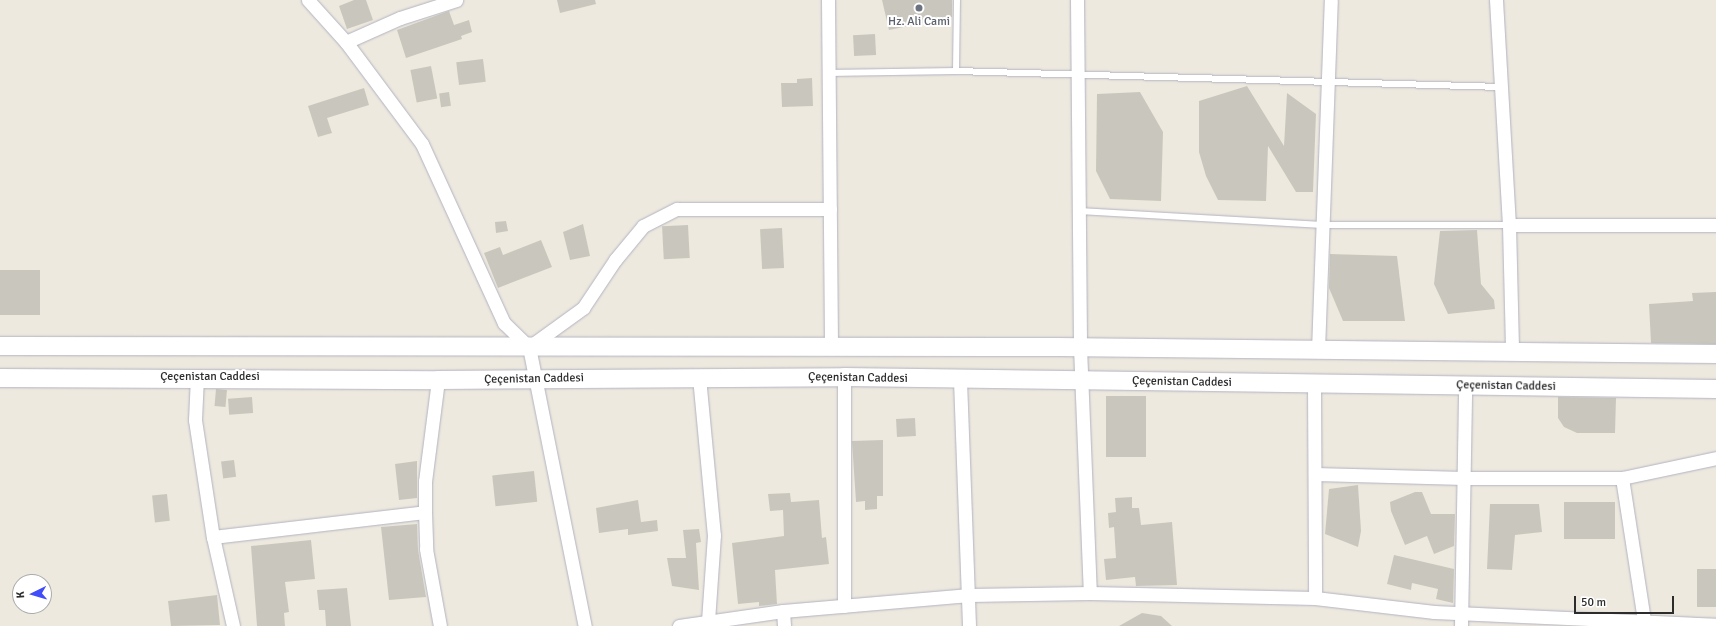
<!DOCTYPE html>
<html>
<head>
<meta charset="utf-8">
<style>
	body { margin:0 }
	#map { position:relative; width:1716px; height:626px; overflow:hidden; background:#eee9df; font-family:Signika,sans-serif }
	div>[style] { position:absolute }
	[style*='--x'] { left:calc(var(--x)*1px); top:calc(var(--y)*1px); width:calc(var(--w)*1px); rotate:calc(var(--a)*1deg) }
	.building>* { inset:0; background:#c9c7bd; transform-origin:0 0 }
	.roads { filter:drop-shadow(0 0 1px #b2b3c0) drop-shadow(0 0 1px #b2b3c0) }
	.service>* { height:6px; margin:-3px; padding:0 3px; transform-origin:3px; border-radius:3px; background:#fff }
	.minor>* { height:13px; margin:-6.5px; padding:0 6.5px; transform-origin:6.5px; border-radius:6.5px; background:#fff }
	.secondary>* { height:18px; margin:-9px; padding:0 9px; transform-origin:9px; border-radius:9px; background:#fff }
	.dots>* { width:11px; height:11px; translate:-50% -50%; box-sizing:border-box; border:2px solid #fff; border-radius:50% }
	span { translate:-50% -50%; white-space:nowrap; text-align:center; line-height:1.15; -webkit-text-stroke:4px #fff; paint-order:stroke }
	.worship-label { font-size:12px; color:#5b616d }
	.street-label { font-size:12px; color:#2c2c2c }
	.north { position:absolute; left:12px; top:574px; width:40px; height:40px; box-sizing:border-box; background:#fff; border:1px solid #ababab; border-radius:50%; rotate:265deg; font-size:11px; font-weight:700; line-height:16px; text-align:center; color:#2c2c2c }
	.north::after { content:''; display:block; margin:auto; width:14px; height:18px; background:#414df9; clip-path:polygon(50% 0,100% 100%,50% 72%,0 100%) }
	.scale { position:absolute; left:1574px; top:596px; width:100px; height:18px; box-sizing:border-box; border:2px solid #2c2c2c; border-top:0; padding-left:5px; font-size:12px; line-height:14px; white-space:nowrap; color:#2c2c2c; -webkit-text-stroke:3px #fff; paint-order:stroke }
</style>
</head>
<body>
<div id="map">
	<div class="building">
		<div style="clip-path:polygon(354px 0,366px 0,373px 20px,347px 29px,339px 6px)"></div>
		<div style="clip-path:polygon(557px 0,595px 0,596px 4px,560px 13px)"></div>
		<div style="clip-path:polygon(882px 0,952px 0,952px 17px,889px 30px)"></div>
		<div style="clip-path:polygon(449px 11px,454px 25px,469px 20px,472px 32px,461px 36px,462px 39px,406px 58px,397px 30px)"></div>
		<div style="left:875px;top:34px;width:21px;height:22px;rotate:87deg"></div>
		<div style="left:483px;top:59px;width:23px;height:27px;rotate:83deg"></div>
		<div style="left:431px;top:66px;width:33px;height:21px;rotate:79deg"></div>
		<div style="clip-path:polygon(812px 78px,813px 106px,782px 107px,781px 83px,797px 83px,797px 79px)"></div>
		<div style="clip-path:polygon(1247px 86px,1284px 146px,1287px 93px,1316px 114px,1313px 192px,1296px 192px,1268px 146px,1266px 201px,1218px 200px,1206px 176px,1199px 152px,1199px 101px)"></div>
		<div style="clip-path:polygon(364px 88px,369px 105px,327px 118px,332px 133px,318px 137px,308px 106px)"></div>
		<div style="left:449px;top:92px;width:14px;height:10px;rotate:82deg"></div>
		<div style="clip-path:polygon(1140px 92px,1163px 132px,1161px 201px,1110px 199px,1096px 171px,1097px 94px)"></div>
		<div style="clip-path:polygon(506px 221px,508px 231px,496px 233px,495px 222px)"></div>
		<div style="clip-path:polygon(583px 224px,590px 256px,570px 260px,563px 232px)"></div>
		<div style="left:688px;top:225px;width:33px;height:26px;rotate:87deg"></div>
		<div style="left:782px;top:228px;width:40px;height:22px;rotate:87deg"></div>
		<div style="clip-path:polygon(1477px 230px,1481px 284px,1494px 300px,1495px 309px,1448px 314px,1434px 284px,1440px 231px)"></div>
		<div style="clip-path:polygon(541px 240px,552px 267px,498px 288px,484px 253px,500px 247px,503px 255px)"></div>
		<div style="clip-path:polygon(1330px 254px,1397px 256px,1405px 321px,1343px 321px,1329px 288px)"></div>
		<div style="left:0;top:270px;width:40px;height:45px"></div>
		<div style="clip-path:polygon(1716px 292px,1716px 344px,1651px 343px,1649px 304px,1693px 301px,1692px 293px)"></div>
		<div style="left:216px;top:389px;width:11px;height:17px;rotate:5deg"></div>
		<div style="left:1106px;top:396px;width:40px;height:61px"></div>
		<div style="left:252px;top:397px;width:16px;height:24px;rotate:86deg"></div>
		<div style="clip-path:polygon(1558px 397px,1616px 398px,1615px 433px,1577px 433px,1564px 427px,1558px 418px)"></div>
		<div style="left:915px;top:418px;width:18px;height:19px;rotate:87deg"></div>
		<div style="clip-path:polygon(883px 440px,883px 496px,877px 496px,877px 509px,865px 510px,865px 501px,856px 502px,852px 441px)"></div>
		<div style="left:234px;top:460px;width:17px;height:13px;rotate:83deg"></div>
		<div style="clip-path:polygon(417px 461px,417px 498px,399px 500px,395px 464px)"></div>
		<div style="left:534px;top:471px;width:31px;height:42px;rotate:84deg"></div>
		<div style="clip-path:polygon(1358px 485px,1361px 531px,1358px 547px,1325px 534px,1329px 489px)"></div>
		<div style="clip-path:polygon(1415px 492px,1422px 492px,1431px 514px,1455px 514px,1454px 546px,1434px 554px,1427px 536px,1405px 545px,1391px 511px,1390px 502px)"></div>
		<div style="clip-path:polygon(790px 493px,791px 502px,819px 500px,822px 538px,826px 537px,829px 564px,775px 570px,777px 604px,759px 606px,759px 602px,738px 604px,732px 543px,784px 536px,783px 510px,770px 511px,768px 494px)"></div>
		<div style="left:167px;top:494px;width:27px;height:15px;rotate:84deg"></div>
		<div style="clip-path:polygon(1132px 497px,1132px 508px,1139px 508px,1141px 525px,1172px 522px,1177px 585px,1136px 586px,1135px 577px,1106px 580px,1104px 559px,1116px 558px,1114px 527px,1109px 528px,1108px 513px,1116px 512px,1115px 498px)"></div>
		<div style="clip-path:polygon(638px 500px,641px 522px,657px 520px,658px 531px,628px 535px,628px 529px,599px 533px,596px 508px)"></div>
		<div style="left:1564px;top:502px;width:51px;height:37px"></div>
		<div style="clip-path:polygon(1490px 504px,1539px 504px,1542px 532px,1515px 535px,1512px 570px,1487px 569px)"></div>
		<div style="clip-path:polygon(417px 524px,418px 550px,426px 597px,389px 600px,381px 527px)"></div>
		<div style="clip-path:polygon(699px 529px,701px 542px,696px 543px,699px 590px,672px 586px,667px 558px,686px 558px,683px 530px)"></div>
		<div style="clip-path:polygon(311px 540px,315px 579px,285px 582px,289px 612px,284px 613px,285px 626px,257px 626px,251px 546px)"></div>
		<div style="clip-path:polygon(1394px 555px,1454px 569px,1453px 603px,1436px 599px,1438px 589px,1412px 583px,1411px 590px,1387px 584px)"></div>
		<div style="left:1716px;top:569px;width:38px;height:19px;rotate:90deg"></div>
		<div style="clip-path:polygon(347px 588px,351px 626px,326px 626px,325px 610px,319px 610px,317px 590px)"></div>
		<div style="clip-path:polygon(217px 595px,220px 625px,171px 626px,168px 601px)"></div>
		<div style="clip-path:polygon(1142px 613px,1161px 616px,1172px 626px,1119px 626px)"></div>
	</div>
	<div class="roads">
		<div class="service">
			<div style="--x:956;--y:71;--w:71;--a:-89.2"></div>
			<div style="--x:828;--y:73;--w:128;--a:-0.9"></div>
			<div style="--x:956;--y:71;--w:544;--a:1.68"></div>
			<div style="--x:1079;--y:211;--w:244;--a:3.3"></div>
			<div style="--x:1323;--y:225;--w:186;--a:0"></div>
		</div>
		<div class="minor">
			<div style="--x:308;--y:0;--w:57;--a:47.9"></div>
			<div style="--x:346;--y:42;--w:127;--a:53.3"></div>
			<div style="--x:422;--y:144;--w:197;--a:65.4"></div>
			<div style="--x:504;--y:323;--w:35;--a:44"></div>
			<div style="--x:529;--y:347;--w:285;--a:78.7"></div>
			<div style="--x:828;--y:0;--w:346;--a:89.5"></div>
			<div style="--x:1077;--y:0;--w:347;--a:89.5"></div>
			<div style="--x:1080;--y:347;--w:246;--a:87.7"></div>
			<div style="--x:1496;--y:0;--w:225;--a:86.7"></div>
			<div style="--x:1509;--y:225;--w:127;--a:88.6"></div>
			<div style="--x:346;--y:42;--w:59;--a:-24"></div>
			<div style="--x:400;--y:18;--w:59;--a:-17.8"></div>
			<div style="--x:1509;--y:225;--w:207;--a:0"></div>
			<div style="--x:529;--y:347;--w:67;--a:-35.8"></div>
			<div style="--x:583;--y:308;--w:58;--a:-56.3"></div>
			<div style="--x:615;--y:260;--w:44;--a:-50.5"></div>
			<div style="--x:643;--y:226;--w:38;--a:-27"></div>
			<div style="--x:677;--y:209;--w:153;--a:0"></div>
			<div style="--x:1318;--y:350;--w:350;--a:-87.9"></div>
			<div style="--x:197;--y:377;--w:43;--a:92.7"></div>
			<div style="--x:195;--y:420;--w:118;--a:81.3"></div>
			<div style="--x:213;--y:537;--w:91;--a:77.3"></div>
			<div style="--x:699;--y:377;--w:159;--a:84.6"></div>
			<div style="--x:714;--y:535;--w:85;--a:94"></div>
			<div style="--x:844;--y:377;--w:229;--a:90"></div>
			<div style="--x:438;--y:380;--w:102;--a:97.3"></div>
			<div style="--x:425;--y:481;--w:31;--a:90"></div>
			<div style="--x:425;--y:512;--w:37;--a:88"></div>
			<div style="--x:426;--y:549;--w:78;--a:79.7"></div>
			<div style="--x:960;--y:380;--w:246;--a:87.9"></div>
			<div style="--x:1314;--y:384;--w:214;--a:89.7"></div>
			<div style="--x:1315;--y:474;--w:149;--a:1.5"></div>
			<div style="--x:1464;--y:478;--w:158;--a:0"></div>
			<div style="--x:1622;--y:478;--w:96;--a:-12"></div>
			<div style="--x:1622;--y:478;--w:150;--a:81.2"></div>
			<div style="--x:213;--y:537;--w:213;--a:-6.7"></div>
			<div style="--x:783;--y:611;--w:15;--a:86"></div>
			<div style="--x:679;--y:626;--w:105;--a:-8.2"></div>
			<div style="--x:783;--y:611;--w:187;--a:-4.9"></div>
			<div style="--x:969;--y:595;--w:121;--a:-0.9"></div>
			<div style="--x:1090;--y:593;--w:225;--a:1.3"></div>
			<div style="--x:1315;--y:598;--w:120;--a:6.7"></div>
			<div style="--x:1434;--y:612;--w:282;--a:2.6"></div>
			<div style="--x:1461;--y:626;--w:240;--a:-89"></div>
		</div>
		<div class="secondary">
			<div style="--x:0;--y:346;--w:1058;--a:0.05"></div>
			<div style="--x:1058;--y:347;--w:658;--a:0.61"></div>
			<div style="--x:0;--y:378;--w:438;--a:0.3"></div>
			<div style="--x:438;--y:380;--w:406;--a:-0.4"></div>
			<div style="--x:844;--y:377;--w:872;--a:0.79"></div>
		</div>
	</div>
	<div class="dots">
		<div style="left:919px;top:8px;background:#6b7280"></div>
	</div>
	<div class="worship-label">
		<span style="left:919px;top:22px">Hz. Ali Cami</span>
	</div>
	<div class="street-label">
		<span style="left:210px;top:377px">Çeçenistan Caddesi</span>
		<span style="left:858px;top:378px;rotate:1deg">Çeçenistan Caddesi</span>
		<span style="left:534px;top:379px;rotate:-1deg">Çeçenistan Caddesi</span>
		<span style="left:1182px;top:382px;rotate:1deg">Çeçenistan Caddesi</span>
		<span style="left:1506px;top:386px;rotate:1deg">Çeçenistan Caddesi</span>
	</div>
	<div class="north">K</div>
	<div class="scale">50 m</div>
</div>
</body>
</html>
